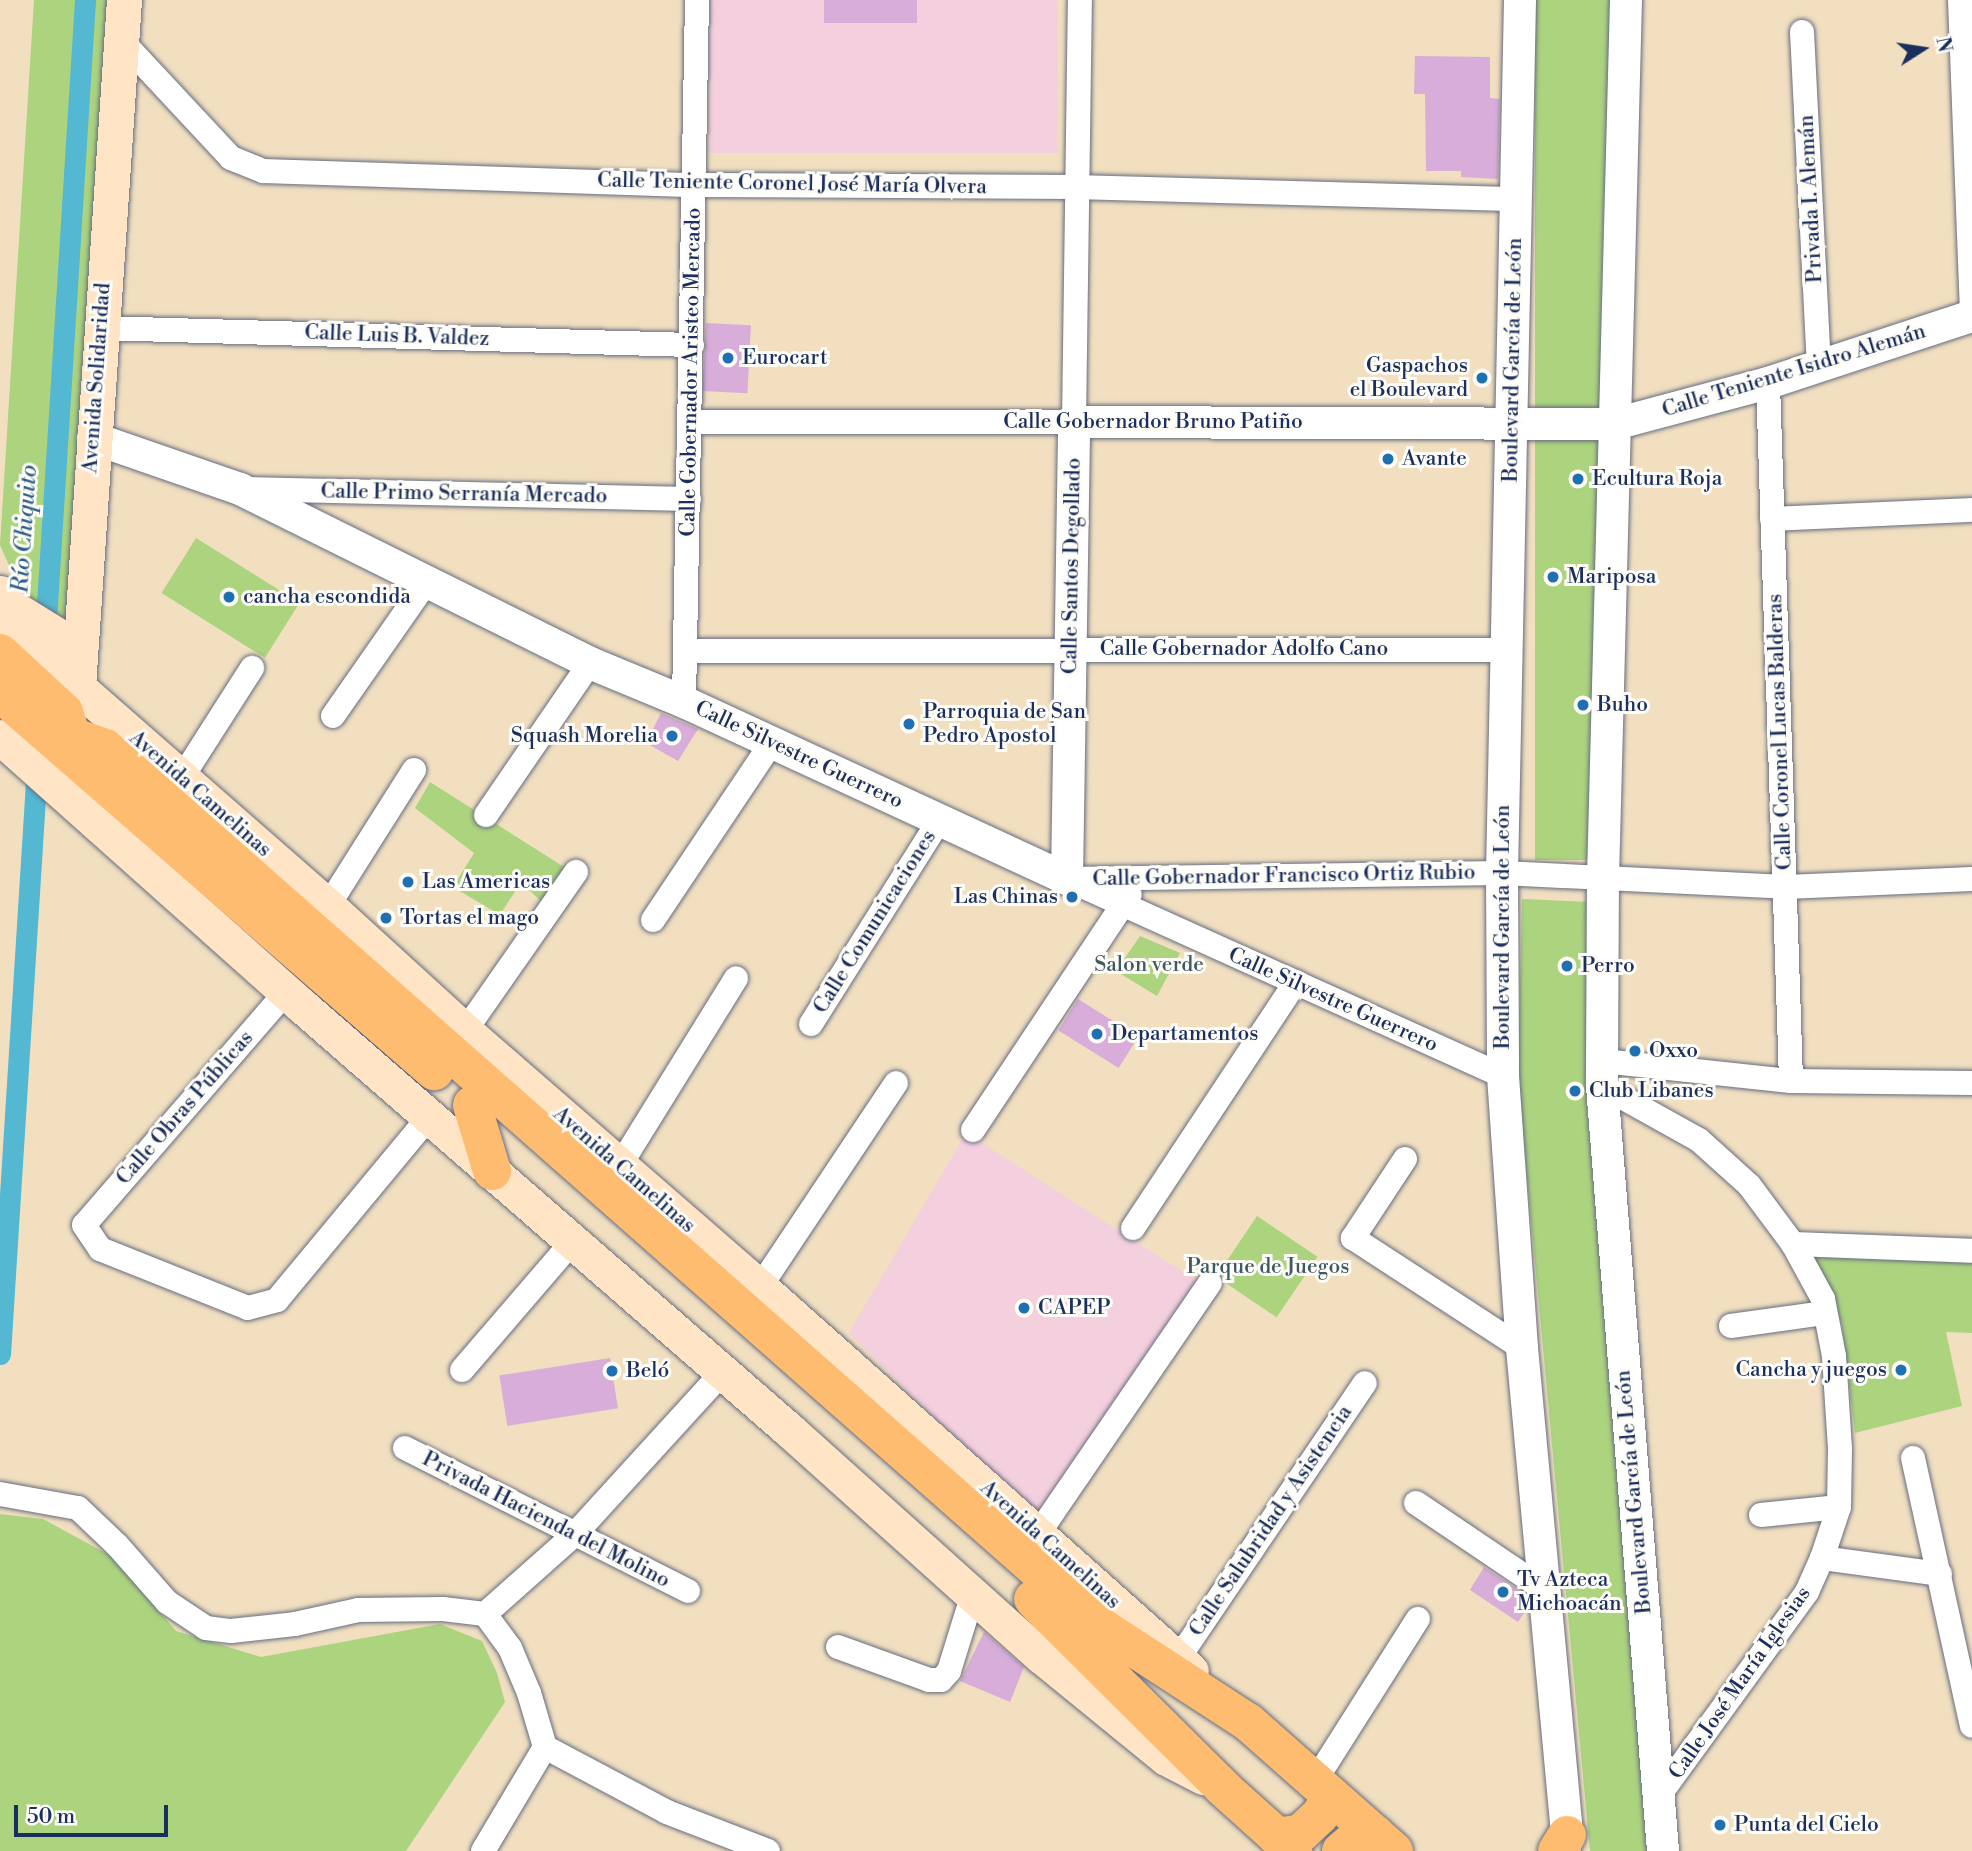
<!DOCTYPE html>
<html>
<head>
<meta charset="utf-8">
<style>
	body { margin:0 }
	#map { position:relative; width:1972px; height:1851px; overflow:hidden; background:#f1dfc0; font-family:"Libre Bodoni",serif }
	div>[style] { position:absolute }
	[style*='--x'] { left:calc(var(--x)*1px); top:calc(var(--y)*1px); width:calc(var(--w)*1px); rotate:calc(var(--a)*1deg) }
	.built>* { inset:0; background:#f4cfdd; transform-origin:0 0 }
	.green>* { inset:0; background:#acd47f; transform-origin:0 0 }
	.canal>* { height:21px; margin:-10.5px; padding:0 10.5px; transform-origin:10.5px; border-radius:10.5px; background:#54b8d3 }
	.building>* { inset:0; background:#d8add9; transform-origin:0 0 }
	.roads { filter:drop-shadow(0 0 2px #666d80) drop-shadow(0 0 2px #666d80) }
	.minor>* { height:24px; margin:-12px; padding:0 12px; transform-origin:12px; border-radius:12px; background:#fff }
	.tertiary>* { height:32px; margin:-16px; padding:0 16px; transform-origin:16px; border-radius:16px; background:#fff }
	.secondary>* { height:35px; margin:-17.5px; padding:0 17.5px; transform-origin:17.5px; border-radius:17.5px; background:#ffe4c6 }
	.trunk>* { height:38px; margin:-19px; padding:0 19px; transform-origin:19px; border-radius:19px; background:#febc70 }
	.dots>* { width:19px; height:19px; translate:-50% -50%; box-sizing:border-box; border:4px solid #fdfcf7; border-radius:50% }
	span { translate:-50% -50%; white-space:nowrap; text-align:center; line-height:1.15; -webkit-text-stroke:6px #fdfcf7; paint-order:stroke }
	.street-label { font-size:21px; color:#1b2f5e }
	.poi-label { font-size:21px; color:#1b2f5e }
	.left { translate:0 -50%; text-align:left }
	.right { translate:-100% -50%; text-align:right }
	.park-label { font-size:21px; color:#3f5866 }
	.water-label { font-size:23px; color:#2f5f87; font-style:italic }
	.north { position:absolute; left:1888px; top:14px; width:70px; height:70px; -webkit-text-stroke:5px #fdfcf7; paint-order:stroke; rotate:78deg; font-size:19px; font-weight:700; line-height:28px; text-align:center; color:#1b2f5e }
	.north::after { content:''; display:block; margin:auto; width:24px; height:32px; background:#1b2f5e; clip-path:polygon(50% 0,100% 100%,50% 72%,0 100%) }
	.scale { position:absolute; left:14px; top:1805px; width:154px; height:32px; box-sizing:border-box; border:4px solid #1b2f5e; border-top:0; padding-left:9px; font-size:21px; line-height:24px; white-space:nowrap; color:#1b2f5e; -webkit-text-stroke:5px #fdfcf7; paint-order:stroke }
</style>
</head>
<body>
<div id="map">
	<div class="built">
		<div style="left:709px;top:0;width:349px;height:153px"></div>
		<div style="clip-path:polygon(966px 1133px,1202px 1284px,1042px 1523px,849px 1333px)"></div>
	</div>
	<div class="green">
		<div style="clip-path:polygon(34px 0,127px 0,82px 637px,21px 593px,0 545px)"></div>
		<div style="left:1535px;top:0;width:78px;height:860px"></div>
		<div style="left:196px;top:538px;width:122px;height:65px;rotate:32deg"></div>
		<div style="clip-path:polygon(430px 782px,572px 872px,548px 908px,521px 882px,500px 915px,453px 887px,474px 853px,415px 808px)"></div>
		<div style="clip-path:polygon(1522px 899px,1589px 902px,1587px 1105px,1652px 1851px,1590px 1851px,1518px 1080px)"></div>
		<div style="clip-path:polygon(1140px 936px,1180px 953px,1157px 996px,1116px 971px)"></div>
		<div style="left:1257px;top:1216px;width:73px;height:73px;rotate:34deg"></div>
		<div style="clip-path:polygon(1814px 1256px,1972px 1261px,1972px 1333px,1946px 1332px,1962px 1406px,1855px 1433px,1842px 1325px)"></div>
		<div style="clip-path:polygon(0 1514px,43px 1519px,113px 1557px,176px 1631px,261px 1657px,440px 1624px,482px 1641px,497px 1673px,505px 1702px,406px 1851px,0 1851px)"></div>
	</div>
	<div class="canal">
		<div style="--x:45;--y:636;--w:637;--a:-86.4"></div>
		<div style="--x:0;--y:1354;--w:589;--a:-86.4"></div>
	</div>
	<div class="building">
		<div style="left:824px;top:0;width:93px;height:23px"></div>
		<div style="clip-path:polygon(1415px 56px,1490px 57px,1490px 98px,1500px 99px,1498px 179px,1461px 177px,1461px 171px,1426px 171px,1425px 94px,1414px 94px)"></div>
		<div style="left:706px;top:323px;width:45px;height:68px;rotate:3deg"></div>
		<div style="clip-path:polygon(661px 713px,698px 729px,678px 761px,646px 743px)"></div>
		<div style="left:1078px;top:999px;width:71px;height:37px;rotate:32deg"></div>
		<div style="left:610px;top:1358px;width:51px;height:112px;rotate:81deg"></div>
		<div style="clip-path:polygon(1484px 1567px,1526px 1595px,1528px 1607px,1518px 1622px,1470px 1590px)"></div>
		<div style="clip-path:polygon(984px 1632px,1024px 1667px,1010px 1702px,960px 1681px)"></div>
	</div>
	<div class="roads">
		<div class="minor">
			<div style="--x:1960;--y:0;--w:310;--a:87.8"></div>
			<div style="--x:1802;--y:32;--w:334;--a:87.1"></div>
			<div style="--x:121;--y:40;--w:161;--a:47"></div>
			<div style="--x:231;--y:158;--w:35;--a:22"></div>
			<div style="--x:263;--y:171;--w:432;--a:1.9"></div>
			<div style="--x:695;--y:185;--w:383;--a:0.3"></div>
			<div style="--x:1078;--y:187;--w:438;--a:1.6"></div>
			<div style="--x:101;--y:328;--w:591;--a:1.65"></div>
			<div style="--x:1768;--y:383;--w:698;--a:88.11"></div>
			<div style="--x:691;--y:422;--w:383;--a:0"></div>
			<div style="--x:1074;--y:422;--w:422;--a:-89.2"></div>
			<div style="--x:245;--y:489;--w:444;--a:1.3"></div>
			<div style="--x:1772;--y:519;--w:200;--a:-2.6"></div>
			<div style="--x:687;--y:651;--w:820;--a:-0.07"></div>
			<div style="--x:684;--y:702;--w:702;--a:-88.94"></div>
			<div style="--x:333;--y:716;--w:166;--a:-55.1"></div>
			<div style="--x:181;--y:779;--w:132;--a:-57.4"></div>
			<div style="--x:486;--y:815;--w:184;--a:-55.6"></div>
			<div style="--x:1067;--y:879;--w:435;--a:-0.8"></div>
			<div style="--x:1502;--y:873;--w:284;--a:2.8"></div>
			<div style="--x:1786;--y:887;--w:186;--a:-2.5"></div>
			<div style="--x:1071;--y:881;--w:474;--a:24.3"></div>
			<div style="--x:328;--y:906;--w:161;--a:-57.7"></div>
			<div style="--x:653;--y:920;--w:212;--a:-56.2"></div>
			<div style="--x:286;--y:992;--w:308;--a:130.9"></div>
			<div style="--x:84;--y:1225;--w:29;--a:56"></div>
			<div style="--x:100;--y:1249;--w:159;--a:21.7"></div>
			<div style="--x:248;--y:1308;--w:30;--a:-15"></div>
			<div style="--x:277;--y:1300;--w:238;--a:-50.3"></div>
			<div style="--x:811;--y:1024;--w:242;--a:-57.8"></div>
			<div style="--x:465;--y:1031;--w:194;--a:-55.1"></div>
			<div style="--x:1603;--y:1061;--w:189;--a:6.1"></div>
			<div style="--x:1791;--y:1081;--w:181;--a:0.6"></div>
			<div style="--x:1602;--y:1086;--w:111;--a:29.1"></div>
			<div style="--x:1699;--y:1140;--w:67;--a:42"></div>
			<div style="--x:1749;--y:1185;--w:74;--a:53.3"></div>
			<div style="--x:1793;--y:1244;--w:63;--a:61.4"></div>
			<div style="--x:1823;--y:1299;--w:58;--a:79.1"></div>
			<div style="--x:1834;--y:1356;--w:93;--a:86.3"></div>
			<div style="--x:1840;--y:1449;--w:58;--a:91"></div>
			<div style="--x:1839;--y:1507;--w:54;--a:108.4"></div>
			<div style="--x:1822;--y:1558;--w:37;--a:114"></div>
			<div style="--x:1807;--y:1592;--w:253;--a:126"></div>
			<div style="--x:973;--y:1130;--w:283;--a:-56.4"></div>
			<div style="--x:1405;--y:1159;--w:95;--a:123.4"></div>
			<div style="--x:1353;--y:1238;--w:202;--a:33.1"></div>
			<div style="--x:619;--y:1167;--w:222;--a:-58.2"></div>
			<div style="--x:1133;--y:1228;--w:295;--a:-56.5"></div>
			<div style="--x:1793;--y:1244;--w:179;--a:2.2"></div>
			<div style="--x:760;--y:1287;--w:245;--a:-56.3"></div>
			<div style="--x:1731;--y:1326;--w:95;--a:-7.9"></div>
			<div style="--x:462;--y:1370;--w:170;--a:-49.3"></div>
			<div style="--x:405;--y:1448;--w:317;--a:26.8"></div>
			<div style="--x:1913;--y:1458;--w:274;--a:77.6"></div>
			<div style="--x:0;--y:1494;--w:79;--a:10.2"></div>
			<div style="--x:78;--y:1508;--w:54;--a:43.5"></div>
			<div style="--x:117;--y:1545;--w:76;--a:48.7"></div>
			<div style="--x:167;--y:1602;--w:47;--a:33.7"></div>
			<div style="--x:206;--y:1628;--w:25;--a:7"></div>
			<div style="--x:231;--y:1631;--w:64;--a:-6.2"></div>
			<div style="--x:295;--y:1624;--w:65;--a:-12.5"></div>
			<div style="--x:358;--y:1610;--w:85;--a:-0.7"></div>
			<div style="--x:443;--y:1609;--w:42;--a:6.8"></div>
			<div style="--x:485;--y:1614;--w:42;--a:53.7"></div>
			<div style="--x:510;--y:1648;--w:49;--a:67.1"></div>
			<div style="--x:529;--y:1693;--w:56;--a:73.5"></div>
			<div style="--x:545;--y:1747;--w:138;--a:28"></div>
			<div style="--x:667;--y:1812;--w:108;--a:21.1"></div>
			<div style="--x:1416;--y:1503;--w:156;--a:34"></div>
			<div style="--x:1761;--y:1515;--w:78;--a:-5.9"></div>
			<div style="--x:1038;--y:1534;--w:304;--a:-55.6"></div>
			<div style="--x:1822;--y:1558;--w:119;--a:7.7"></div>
			<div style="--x:485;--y:1614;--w:120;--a:-41.6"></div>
			<div style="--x:575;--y:1534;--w:218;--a:-47.6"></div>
			<div style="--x:838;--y:1647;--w:97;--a:19.9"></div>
			<div style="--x:929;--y:1680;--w:12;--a:0"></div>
			<div style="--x:941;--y:1680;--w:12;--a:-48"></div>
			<div style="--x:949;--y:1671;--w:81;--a:-72.7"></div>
			<div style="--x:1178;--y:1659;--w:333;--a:-55.9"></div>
			<div style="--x:1315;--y:1781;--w:192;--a:-57.6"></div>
			<div style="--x:483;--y:1851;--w:121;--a:-59.2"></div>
		</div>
		<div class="tertiary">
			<div style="--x:1520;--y:0;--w:873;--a:91.18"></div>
			<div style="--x:1502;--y:873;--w:203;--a:89.7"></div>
			<div style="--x:1503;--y:1076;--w:273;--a:86"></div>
			<div style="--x:1522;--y:1348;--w:489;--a:84.7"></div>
			<div style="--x:1567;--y:1835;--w:16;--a:101"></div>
			<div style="--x:1626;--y:0;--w:876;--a:91.5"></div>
			<div style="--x:1603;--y:876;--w:210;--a:90.3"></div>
			<div style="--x:1602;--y:1086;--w:767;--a:85.44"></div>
			<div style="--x:93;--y:438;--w:156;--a:19.1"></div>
			<div style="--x:240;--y:489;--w:391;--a:26.4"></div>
			<div style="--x:590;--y:663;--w:102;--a:22.5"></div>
			<div style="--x:684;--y:702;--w:422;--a:24.8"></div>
			<div style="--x:1067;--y:879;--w:457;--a:-89.1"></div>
			<div style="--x:1074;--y:422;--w:541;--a:0.21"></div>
			<div style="--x:1615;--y:424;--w:158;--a:-15"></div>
			<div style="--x:1768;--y:383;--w:215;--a:-18.2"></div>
		</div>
		<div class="secondary">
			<div style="--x:0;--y:593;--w:11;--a:63"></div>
			<div style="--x:5;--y:603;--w:86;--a:31.7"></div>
			<div style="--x:0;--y:619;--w:436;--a:41.2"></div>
			<div style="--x:328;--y:906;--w:185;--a:42.4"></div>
			<div style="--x:465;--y:1031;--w:391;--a:41"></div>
			<div style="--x:760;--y:1287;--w:577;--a:41.7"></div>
			<div style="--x:77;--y:702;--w:704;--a:-86.17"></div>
			<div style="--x:0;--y:737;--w:404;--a:41.7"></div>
			<div style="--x:302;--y:1006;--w:646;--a:41.04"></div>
			<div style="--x:789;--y:1430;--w:338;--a:41.9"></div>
			<div style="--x:1041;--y:1656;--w:161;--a:39.2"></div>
			<div style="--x:1166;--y:1758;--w:42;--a:27.2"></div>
		</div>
		<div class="trunk">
			<div style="--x:0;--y:653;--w:87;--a:42.7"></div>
			<div style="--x:64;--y:712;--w:25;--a:72"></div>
			<div style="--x:72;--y:736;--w:35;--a:20"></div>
			<div style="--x:105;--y:748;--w:1331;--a:41.4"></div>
			<div style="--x:1103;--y:1628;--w:173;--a:33"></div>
			<div style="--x:1248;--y:1722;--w:195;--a:41.5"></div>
			<div style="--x:0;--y:693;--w:576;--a:41.05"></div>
			<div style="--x:472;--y:1105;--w:69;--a:73.1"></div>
			<div style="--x:1033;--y:1599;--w:267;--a:44.8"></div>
			<div style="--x:1222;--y:1787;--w:96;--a:42"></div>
			<div style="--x:1277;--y:1837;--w:24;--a:-9"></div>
			<div style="--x:1301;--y:1833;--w:26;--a:-43"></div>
			<div style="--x:1320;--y:1815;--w:22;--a:-58"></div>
			<div style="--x:1341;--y:1851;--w:17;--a:-40"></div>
			<div style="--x:1354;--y:1840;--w:22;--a:-16"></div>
			<div style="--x:1557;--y:1851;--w:19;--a:-58"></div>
		</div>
	</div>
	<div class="dots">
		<div style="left:728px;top:358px;background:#1f6fb2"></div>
		<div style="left:1482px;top:378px;background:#1f6fb2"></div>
		<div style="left:1388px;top:459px;background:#1f6fb2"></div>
		<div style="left:1578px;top:479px;background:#1f6fb2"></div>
		<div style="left:1553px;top:577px;background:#1f6fb2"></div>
		<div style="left:229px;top:597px;background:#1f6fb2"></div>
		<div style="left:1583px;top:705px;background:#1f6fb2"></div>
		<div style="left:909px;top:724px;background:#1f6fb2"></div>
		<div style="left:672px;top:736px;background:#1f6fb2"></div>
		<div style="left:408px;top:882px;background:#1f6fb2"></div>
		<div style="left:1072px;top:897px;background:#1f6fb2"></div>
		<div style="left:386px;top:918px;background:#1f6fb2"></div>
		<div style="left:1567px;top:966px;background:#1f6fb2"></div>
		<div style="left:1097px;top:1034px;background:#1f6fb2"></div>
		<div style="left:1635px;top:1051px;background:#1f6fb2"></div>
		<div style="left:1575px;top:1091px;background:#1f6fb2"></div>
		<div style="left:1024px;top:1308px;background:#1f6fb2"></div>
		<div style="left:1901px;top:1370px;background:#1f6fb2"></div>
		<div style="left:612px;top:1371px;background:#1f6fb2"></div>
		<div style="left:1503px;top:1592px;background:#1f6fb2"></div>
		<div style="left:1720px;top:1825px;background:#1f6fb2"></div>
	</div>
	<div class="street-label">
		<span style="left:792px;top:184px;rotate:1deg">Calle Teniente Coronel José María Olvera</span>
		<span style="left:1811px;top:199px;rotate:-93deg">Privada I. Alemán</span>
		<span style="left:397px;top:336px;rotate:2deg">Calle Luis B. Valdez</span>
		<span style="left:1513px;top:360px;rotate:-89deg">Boulevard García de León</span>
		<span style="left:1794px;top:371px;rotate:-17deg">Calle Teniente Isidro Alemán</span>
		<span style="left:691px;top:372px;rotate:-89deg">Calle Gobernador Aristeo Mercado</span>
		<span style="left:97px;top:378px;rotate:-86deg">Avenida Solidaridad</span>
		<span style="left:1153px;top:422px">Calle Gobernador Bruno Patiño</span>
		<span style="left:464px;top:494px;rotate:1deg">Calle Primo Serranía Mercado</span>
		<span style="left:1072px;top:566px;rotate:-89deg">Calle Santos Degollado</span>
		<span style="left:1244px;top:649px">Calle Gobernador Adolfo Cano</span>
		<span style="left:1780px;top:732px;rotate:-92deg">Calle Coronel Lucas Balderas</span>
		<span style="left:799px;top:755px;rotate:25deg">Calle Silvestre Guerrero</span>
		<span style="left:200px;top:794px;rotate:41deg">Avenida Camelinas</span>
		<span style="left:1284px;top:876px;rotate:-1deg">Calle Gobernador Francisco Ortiz Rubio</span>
		<span style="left:875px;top:922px;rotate:-58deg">Calle Comunicaciones</span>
		<span style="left:1503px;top:927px;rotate:-90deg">Boulevard García de León</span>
		<span style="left:1333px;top:1000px;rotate:24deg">Calle Silvestre Guerrero</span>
		<span style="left:185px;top:1108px;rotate:-49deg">Calle Obras Públicas</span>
		<span style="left:624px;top:1170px;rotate:41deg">Avenida Camelinas</span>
		<span style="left:1634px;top:1492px;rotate:-95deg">Boulevard García de León</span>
		<span style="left:546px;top:1520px;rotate:27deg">Privada Hacienda del Molino</span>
		<span style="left:1271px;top:1521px;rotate:-56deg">Calle Salubridad y Asistencia</span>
		<span style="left:1050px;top:1545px;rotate:42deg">Avenida Camelinas</span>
		<span style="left:1740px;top:1683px;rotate:-55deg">Calle José María Iglesias</span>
	</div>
	<div class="poi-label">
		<span class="left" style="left:742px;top:358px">Eurocart</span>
		<span class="right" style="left:1468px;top:378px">Gaspachos<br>el Boulevard</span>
		<span class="left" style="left:1402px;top:459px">Avante</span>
		<span class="left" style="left:1592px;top:479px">Ecultura Roja</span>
		<span class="left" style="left:1567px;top:577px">Mariposa</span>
		<span class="left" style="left:243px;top:597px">cancha escondida</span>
		<span class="left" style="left:1597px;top:705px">Buho</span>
		<span class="left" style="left:923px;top:724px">Parroquia de San<br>Pedro Apostol</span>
		<span class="right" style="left:658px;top:736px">Squash Morelia</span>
		<span class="left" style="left:422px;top:882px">Las Americas</span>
		<span class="right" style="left:1058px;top:897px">Las Chinas</span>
		<span class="left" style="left:400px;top:918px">Tortas el mago</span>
		<span class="left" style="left:1581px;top:966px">Perro</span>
		<span class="left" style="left:1111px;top:1034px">Departamentos</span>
		<span class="left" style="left:1649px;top:1051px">Oxxo</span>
		<span class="left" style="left:1589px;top:1091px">Club Libanes</span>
		<span class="left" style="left:1038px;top:1308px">CAPEP</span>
		<span class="right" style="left:1887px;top:1370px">Cancha y juegos</span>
		<span class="left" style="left:626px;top:1371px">Beló</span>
		<span class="left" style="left:1517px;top:1592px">Tv Azteca<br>Michoacán</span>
		<span class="left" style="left:1734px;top:1825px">Punta del Cielo</span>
	</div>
	<div class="park-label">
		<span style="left:1149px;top:965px">Salon verde</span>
		<span style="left:1268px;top:1267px">Parque de Juegos</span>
	</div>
	<div class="water-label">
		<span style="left:25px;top:529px;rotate:-86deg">Río Chiquito</span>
	</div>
	<div class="north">N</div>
	<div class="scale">50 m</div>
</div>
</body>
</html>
